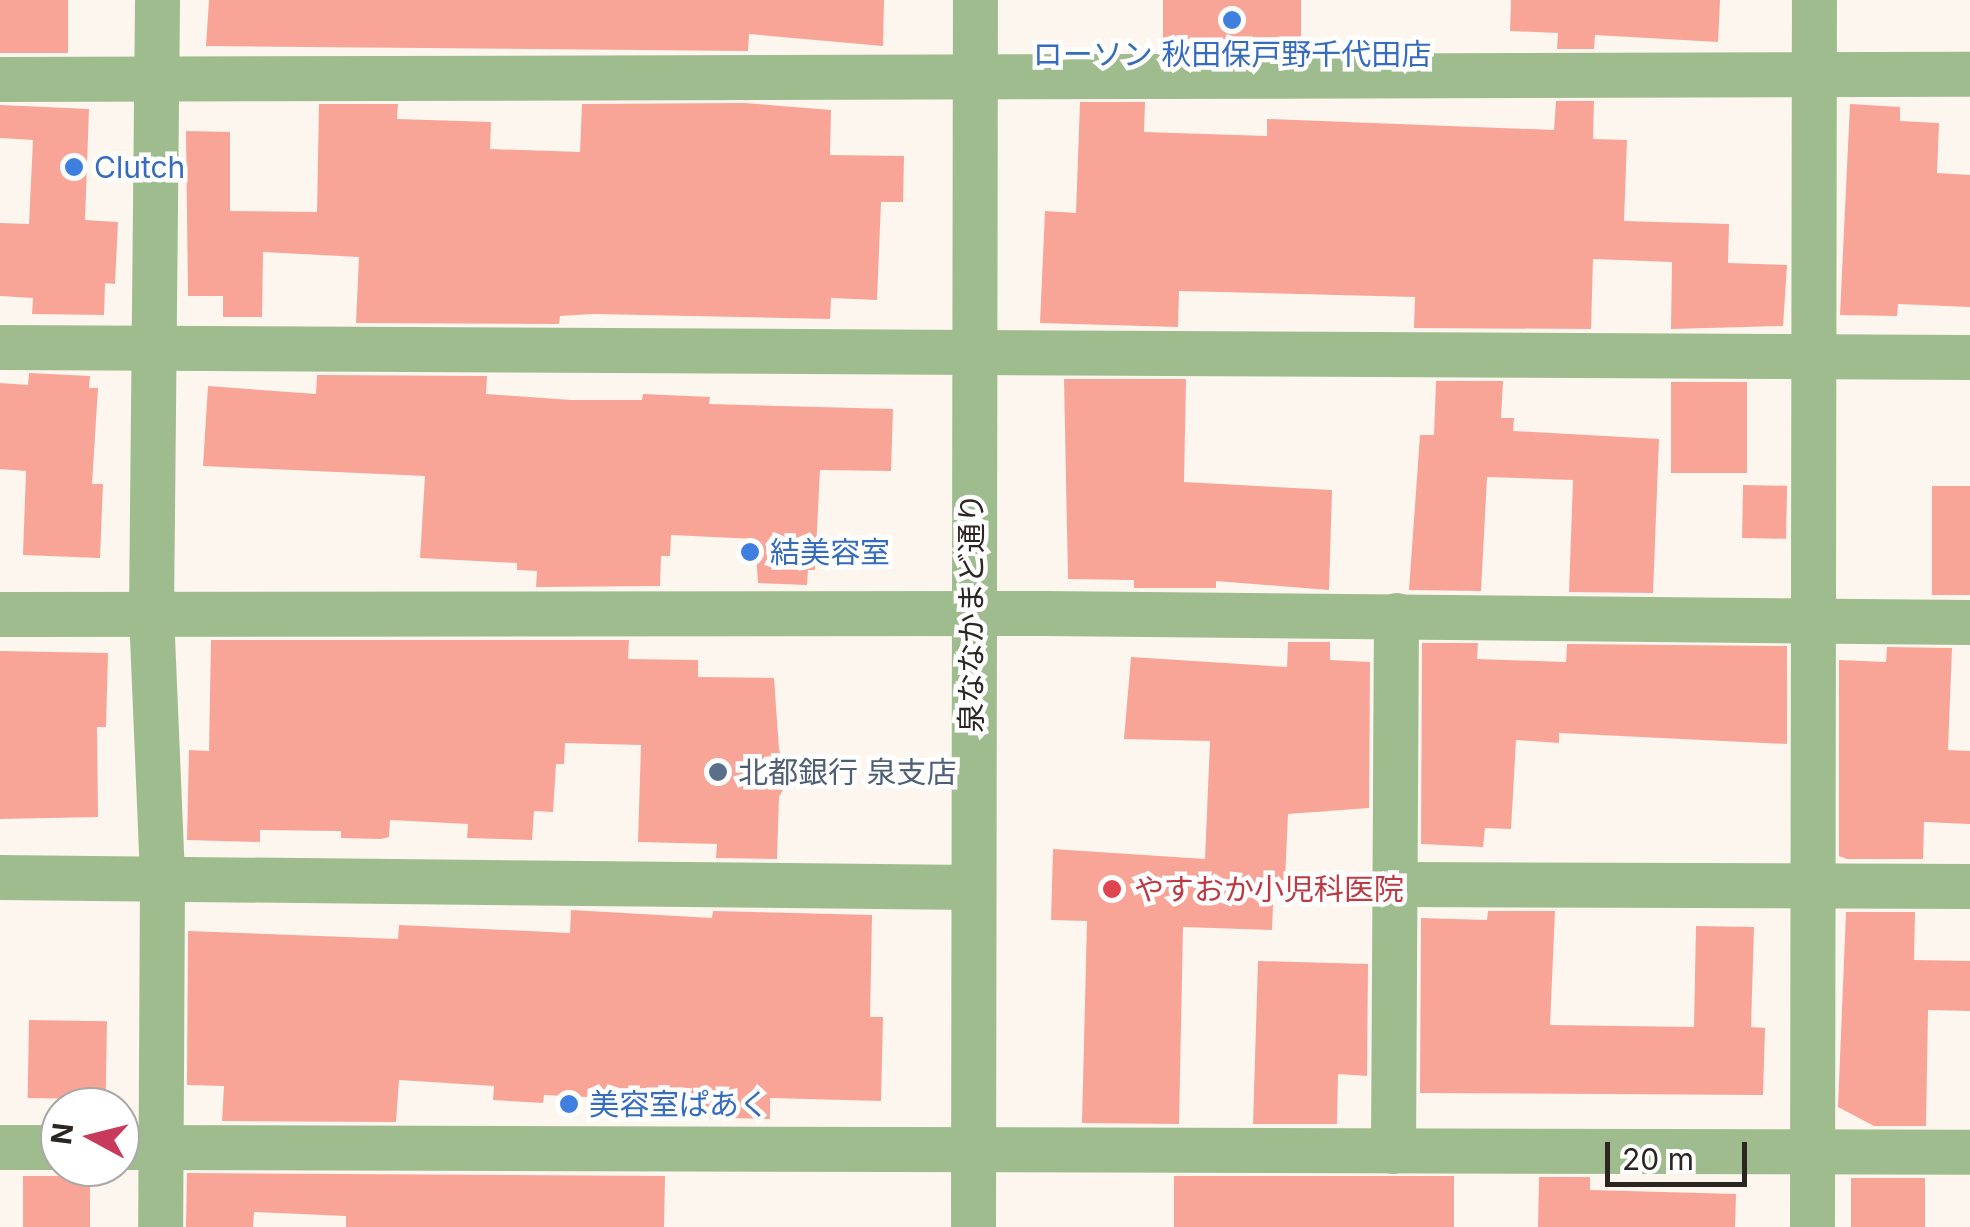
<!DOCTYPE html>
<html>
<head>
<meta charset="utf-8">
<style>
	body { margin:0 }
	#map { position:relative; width:1970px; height:1227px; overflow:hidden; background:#fdf6ef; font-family:Inter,"Noto Sans JP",sans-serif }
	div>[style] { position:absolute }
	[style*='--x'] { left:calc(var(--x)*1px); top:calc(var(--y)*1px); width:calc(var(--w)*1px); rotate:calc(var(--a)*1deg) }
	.building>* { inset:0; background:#f8a496; transform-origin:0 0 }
	.minor>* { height:45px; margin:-22.5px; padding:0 22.5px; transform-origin:22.5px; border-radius:22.5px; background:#9ebc8d }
	.dots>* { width:28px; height:28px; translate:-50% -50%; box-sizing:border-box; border:5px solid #fff; border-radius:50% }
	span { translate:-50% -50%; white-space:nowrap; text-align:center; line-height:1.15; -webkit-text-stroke:9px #fff; paint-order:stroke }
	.shop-label { font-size:30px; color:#366cbe }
	.left { translate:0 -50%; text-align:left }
	.street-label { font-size:30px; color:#2b2622 }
	.service-label { font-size:30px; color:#4e5e75 }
	.health-label { font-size:30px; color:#be3a42 }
	.north { position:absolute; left:40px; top:1087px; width:100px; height:100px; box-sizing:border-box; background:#fff; border:2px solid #aaa8a7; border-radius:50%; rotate:277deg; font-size:28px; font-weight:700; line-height:40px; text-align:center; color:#2b2622 }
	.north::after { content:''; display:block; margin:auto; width:35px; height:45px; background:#c9395d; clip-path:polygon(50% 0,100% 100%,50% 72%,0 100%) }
	.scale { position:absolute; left:1605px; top:1142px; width:142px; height:45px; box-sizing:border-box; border:5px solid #2b2622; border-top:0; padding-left:12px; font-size:30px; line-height:35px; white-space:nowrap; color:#2b2622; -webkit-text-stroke:8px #fff; paint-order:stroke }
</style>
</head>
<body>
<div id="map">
	<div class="building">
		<div style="left:0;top:0;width:68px;height:53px"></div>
		<div style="clip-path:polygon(209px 0,884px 0,883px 46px,749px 34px,748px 51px,206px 46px)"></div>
		<div style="left:1163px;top:0;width:138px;height:39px"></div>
		<div style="clip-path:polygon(1511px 0,1720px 0,1718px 42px,1595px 35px,1594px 49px,1557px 49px,1558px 33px,1510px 31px)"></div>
		<div style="clip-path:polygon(1556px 101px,1594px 101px,1593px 139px,1627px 140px,1624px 221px,1729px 224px,1728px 263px,1787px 265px,1783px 326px,1671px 329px,1672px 262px,1593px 259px,1591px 329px,1414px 328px,1415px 297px,1179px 291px,1178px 327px,1040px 323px,1045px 211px,1076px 213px,1080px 102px,1145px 102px,1144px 132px,1267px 136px,1267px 119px,1554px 130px)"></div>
		<div style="clip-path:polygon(744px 103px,831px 110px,830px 155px,904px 156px,903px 202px,881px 202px,877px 300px,831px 298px,830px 319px,593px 314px,560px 316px,559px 324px,356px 323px,359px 257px,263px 252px,262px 317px,223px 317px,223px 296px,188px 296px,186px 131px,230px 132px,230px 211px,317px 212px,319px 104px,398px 104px,397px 119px,491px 122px,490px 149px,580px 152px,582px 104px)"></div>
		<div style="clip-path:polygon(1850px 104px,1900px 107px,1900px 121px,1939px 123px,1937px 173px,1970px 175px,1970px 307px,1898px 304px,1897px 316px,1840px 315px)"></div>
		<div style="clip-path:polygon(0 105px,89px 109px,85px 220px,118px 222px,115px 284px,105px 283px,104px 315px,32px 314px,33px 298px,0 296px,0 223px,29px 224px,33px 140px,0 138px)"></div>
		<div style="clip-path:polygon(29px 373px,90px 376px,89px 388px,98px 388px,92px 484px,103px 484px,100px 558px,23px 555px,26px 471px,0 469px,0 383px,28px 385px)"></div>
		<div style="clip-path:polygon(317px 375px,487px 376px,486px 394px,571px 400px,642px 400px,643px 394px,710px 397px,709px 404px,893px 409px,891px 471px,820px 470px,815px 570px,808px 570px,807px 585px,758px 583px,755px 539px,671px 535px,670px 556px,661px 556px,660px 586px,536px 587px,537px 571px,517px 570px,517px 563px,420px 558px,425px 476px,203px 466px,208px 386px,316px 394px)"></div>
		<div style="clip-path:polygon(1064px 379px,1186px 379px,1184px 482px,1332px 490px,1329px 590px,1216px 581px,1216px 588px,1134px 588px,1134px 580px,1068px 579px)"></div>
		<div style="clip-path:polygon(1436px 381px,1503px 381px,1501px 418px,1514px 418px,1513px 431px,1659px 439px,1653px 593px,1569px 592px,1573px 480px,1487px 477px,1481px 591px,1409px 590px,1420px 435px,1434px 435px)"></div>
		<div style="left:1671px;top:382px;width:76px;height:91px"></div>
		<div style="left:1743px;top:485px;width:44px;height:53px;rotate:1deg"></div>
		<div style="left:1932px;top:486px;width:38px;height:109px"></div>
		<div style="clip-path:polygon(211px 640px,629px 640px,628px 659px,698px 660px,698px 677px,774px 678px,779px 749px,789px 779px,779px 797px,777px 859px,716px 858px,717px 844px,638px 842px,641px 745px,565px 743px,564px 764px,556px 764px,553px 812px,534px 811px,532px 840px,467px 838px,468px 824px,390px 820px,389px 837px,381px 839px,341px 838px,341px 831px,260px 830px,260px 842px,187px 840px,189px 750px,209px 751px)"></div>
		<div style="clip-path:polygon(1288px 642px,1330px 642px,1330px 660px,1370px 662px,1369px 808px,1288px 814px,1285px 880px,1274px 880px,1272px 930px,1183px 927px,1179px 1124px,1082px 1123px,1087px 921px,1051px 920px,1053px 849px,1205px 859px,1210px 741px,1124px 739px,1131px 657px,1287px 667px)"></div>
		<div style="clip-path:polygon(1422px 643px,1478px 643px,1477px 659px,1566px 662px,1567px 644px,1787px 646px,1787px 744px,1559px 733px,1559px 743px,1516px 740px,1511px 829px,1485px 828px,1483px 847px,1421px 844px)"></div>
		<div style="clip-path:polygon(1887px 647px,1952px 648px,1948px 750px,1970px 751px,1970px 824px,1924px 822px,1923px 859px,1847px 859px,1839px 856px,1839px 660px,1886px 662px)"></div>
		<div style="clip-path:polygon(0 651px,108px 653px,106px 727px,97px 727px,98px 817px,0 819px)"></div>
		<div style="clip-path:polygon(571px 910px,712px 918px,713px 911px,872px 915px,870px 1017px,883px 1017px,881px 1101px,770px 1098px,770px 1119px,675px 1117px,676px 1101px,544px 1095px,543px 1103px,493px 1100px,494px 1086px,399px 1080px,396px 1122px,222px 1121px,224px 1086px,187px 1085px,188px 931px,398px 939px,399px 925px,570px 933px)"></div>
		<div style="clip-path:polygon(1488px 911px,1555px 911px,1550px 1025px,1694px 1027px,1696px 926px,1754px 927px,1751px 1027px,1765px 1028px,1763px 1095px,1420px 1093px,1421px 918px,1487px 920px)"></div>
		<div style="clip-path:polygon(1846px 912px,1915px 912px,1914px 960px,1970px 961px,1970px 1011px,1928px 1010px,1926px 1126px,1874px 1126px,1838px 1107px)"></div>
		<div style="clip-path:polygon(1258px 961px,1368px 964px,1367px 1076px,1338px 1074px,1337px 1124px,1253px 1124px)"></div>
		<div style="left:29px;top:1020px;width:78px;height:78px;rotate:1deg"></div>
		<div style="clip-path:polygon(187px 1173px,665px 1176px,664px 1227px,346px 1227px,346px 1216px,254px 1212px,253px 1227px,186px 1227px)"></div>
		<div style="left:23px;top:1176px;width:67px;height:51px"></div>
		<div style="left:1174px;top:1176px;width:280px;height:51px"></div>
		<div style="clip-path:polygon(1539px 1177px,1590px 1177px,1590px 1190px,1736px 1194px,1735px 1227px,1538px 1227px)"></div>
		<div style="left:1851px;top:1178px;width:74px;height:49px"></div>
	</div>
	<div class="minor">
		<div style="--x:157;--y:0;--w:613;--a:90.56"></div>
		<div style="--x:151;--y:613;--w:265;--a:87.6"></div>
		<div style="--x:162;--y:878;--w:349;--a:90.3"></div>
		<div style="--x:0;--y:79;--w:1970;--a:-0.15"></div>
		<div style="--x:0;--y:347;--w:1970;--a:0.29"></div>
		<div style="--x:0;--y:614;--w:1044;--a:-0.05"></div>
		<div style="--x:1044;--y:613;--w:926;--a:0.56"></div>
		<div style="--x:0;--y:877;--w:972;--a:0.59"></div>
		<div style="--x:1398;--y:884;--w:572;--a:0.2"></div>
		<div style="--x:0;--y:1147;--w:60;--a:0"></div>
		<div style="--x:120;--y:1147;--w:1850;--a:0.15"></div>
		<div style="--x:1393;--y:1151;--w:536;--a:-89.68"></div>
		<div style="--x:973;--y:1227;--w:1227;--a:-89.91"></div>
		<div style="--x:1812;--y:1227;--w:1227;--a:-89.91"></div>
	</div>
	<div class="dots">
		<div style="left:1232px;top:20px;background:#3f7fe0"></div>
		<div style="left:74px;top:167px;background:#3f7fe0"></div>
		<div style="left:750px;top:552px;background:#3f7fe0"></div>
		<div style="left:718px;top:772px;background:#5c6f8a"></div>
		<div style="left:1112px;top:889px;background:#e0444e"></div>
		<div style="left:569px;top:1104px;background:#3f7fe0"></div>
	</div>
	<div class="shop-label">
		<span style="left:1232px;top:54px">ローソン 秋田保戸野千代田店</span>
		<span class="left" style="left:94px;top:167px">Clutch</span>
		<span class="left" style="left:770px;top:552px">結美容室</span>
		<span class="left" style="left:589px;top:1104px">美容室ぱあく</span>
	</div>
	<div class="street-label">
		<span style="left:971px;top:613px;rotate:-90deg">泉ななかまど通り</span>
	</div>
	<div class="service-label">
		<span class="left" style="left:738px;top:772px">北都銀行 泉支店</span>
	</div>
	<div class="health-label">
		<span class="left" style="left:1134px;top:889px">やすおか小児科医院</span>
	</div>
	<div class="north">N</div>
	<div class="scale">20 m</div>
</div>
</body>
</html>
